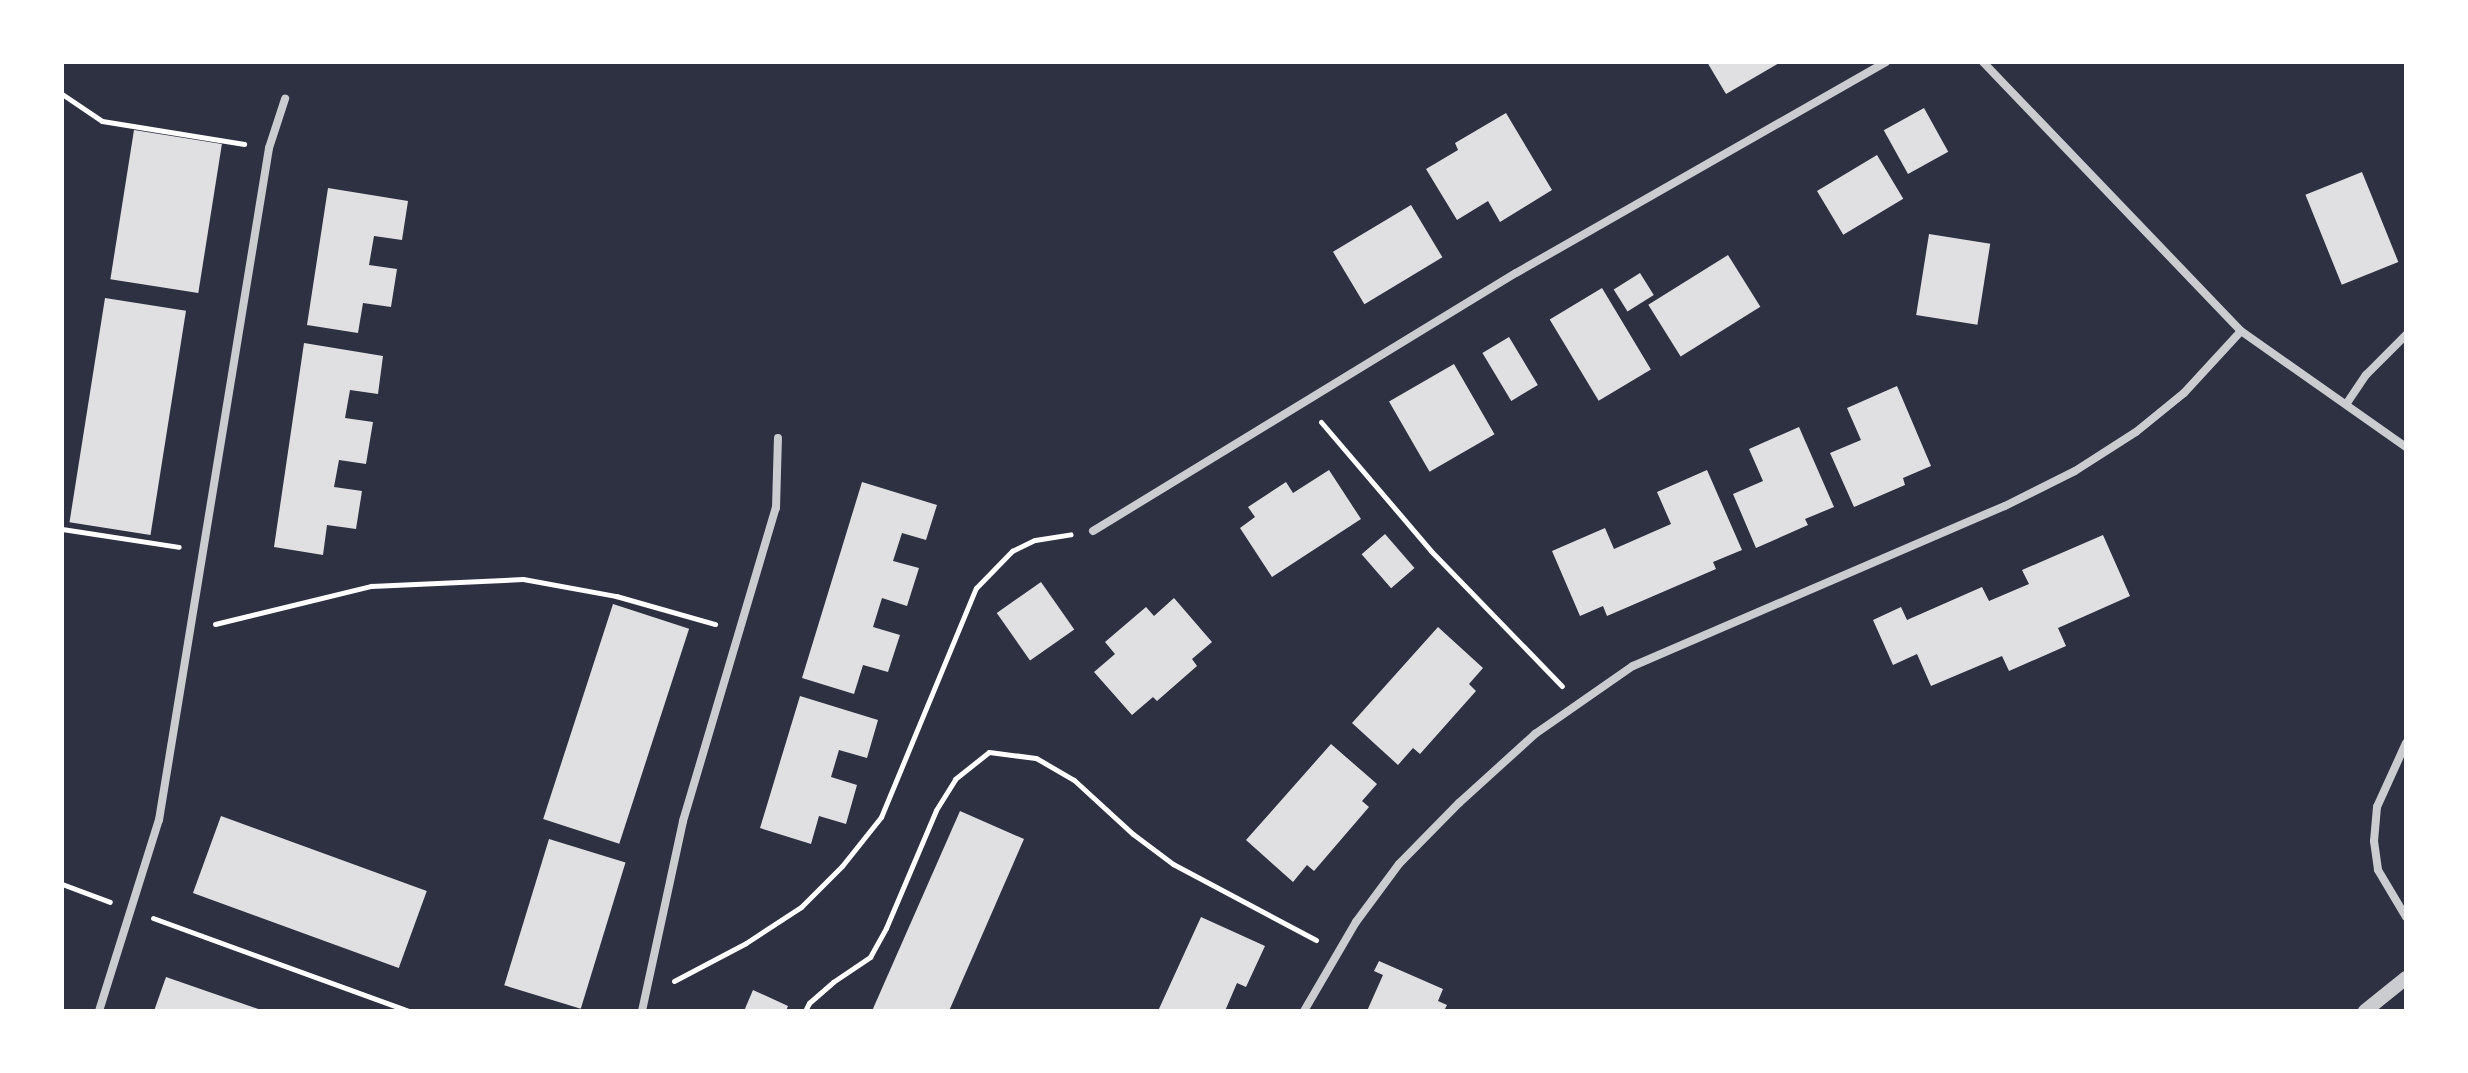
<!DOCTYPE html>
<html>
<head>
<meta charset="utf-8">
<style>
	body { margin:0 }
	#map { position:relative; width:2468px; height:1073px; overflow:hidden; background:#2d3142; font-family:Roboto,sans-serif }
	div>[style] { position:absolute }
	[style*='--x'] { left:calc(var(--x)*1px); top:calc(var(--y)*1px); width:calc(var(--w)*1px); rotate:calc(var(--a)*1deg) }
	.building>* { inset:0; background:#e0e0e3; transform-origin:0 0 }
	.path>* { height:5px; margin:-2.5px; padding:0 2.5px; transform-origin:2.5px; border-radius:2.5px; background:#fff }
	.minor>* { height:8px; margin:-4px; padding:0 4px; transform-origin:4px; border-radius:4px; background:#caccd0 }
	.tertiary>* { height:14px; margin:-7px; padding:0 7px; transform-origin:7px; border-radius:7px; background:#caccd0 }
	span { translate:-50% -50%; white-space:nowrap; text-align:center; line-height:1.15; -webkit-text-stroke:8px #fff; paint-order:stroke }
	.frame { position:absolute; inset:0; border:64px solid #fff; pointer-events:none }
</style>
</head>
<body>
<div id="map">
	<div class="building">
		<div style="clip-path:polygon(1707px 62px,1781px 62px,1726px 94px)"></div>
		<div style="left:1924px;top:108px;width:50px;height:46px;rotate:61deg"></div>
		<div style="clip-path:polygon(1506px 113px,1552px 190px,1500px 222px,1488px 201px,1457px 220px,1426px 169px,1458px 150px,1455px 143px)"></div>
		<div style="left:134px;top:130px;width:89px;height:151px;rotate:9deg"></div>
		<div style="left:1877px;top:155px;width:51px;height:70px;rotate:59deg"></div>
		<div style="left:2362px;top:172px;width:97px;height:61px;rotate:68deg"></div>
		<div style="clip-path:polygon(328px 188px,408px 201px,402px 240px,374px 236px,369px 265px,397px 269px,391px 307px,363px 303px,358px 333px,307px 325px)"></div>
		<div style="left:1411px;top:205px;width:61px;height:91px;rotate:59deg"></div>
		<div style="left:1929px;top:234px;width:62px;height:82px;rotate:9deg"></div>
		<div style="left:1728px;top:255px;width:61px;height:94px;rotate:58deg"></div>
		<div style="left:1640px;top:273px;width:26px;height:31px;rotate:58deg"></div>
		<div style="left:1602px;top:288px;width:95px;height:61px;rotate:59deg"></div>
		<div style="left:105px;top:298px;width:82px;height:227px;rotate:9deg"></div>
		<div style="left:1509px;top:337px;width:56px;height:31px;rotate:59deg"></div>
		<div style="clip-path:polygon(304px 343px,383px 356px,378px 394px,350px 390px,345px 418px,373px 422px,366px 464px,339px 460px,334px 487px,362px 491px,356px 529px,327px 525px,323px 555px,274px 547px)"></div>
		<div style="left:1454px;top:364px;width:81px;height:75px;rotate:60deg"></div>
		<div style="clip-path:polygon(1897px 386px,1931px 466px,1903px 478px,1905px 485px,1854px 507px,1830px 453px,1861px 440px,1847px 408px)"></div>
		<div style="clip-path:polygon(1799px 427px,1834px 507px,1805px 519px,1808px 525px,1756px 548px,1733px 494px,1763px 481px,1749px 449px)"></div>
		<div style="clip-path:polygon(1329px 470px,1361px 519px,1272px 577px,1240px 528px,1255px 517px,1248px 507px,1286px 482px,1293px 493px)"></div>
		<div style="clip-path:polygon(1707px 470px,1742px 550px,1713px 562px,1716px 569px,1607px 616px,1603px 606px,1580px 616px,1552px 551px,1605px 528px,1614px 549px,1671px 524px,1657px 492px)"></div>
		<div style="clip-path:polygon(862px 482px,937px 505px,926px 540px,902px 533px,893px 561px,919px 568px,907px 606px,882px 598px,873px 627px,900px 635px,888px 672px,863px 665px,854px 694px,802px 678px)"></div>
		<div style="left:1385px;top:534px;width:45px;height:31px;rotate:49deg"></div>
		<div style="clip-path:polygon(2103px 535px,2130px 596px,2058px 628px,2066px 646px,2009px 671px,2002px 656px,1931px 686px,1917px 654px,1893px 665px,1873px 620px,1901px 607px,1907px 620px,1982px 587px,1989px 601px,2029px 584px,2022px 570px)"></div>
		<div style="left:1041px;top:582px;width:58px;height:54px;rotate:55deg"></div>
		<div style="clip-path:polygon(1174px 598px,1212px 642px,1192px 659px,1197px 666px,1157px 701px,1153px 697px,1132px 715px,1094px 672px,1115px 654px,1105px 642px,1146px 607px,1154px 616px)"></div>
		<div style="left:613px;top:604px;width:80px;height:226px;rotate:18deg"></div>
		<div style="clip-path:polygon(1438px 627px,1483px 668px,1469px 684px,1476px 691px,1420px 754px,1413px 748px,1398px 765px,1352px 723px)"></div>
		<div style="clip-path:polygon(800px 696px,878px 720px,867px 758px,839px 750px,831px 777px,857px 785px,846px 824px,819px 816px,811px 844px,760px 828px)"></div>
		<div style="clip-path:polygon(1331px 744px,1377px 784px,1362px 801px,1369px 807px,1314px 871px,1307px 865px,1293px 882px,1246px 840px)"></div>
		<div style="clip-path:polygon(960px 811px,1024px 839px,949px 1011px,872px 1011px)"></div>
		<div style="left:221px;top:816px;width:219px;height:82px;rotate:20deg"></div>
		<div style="left:549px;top:839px;width:80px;height:153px;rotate:17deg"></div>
		<div style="clip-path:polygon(1201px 917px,1265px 946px,1246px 987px,1237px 983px,1225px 1011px,1158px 1011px)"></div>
		<div style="clip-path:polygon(1379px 961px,1443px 989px,1438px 1001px,1447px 1005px,1444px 1011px,1367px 1011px,1383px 975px,1374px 971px)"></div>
		<div style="clip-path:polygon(166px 977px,264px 1011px,154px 1011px)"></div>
		<div style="clip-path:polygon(753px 990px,788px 1006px,786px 1011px,744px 1011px)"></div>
	</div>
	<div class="path">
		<div style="--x:62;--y:94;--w:48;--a:34"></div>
		<div style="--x:102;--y:121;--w:144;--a:9.2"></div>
		<div style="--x:1321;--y:422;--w:170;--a:49.5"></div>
		<div style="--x:1431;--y:551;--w:188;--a:45.9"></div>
		<div style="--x:62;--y:529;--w:118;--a:8.7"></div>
		<div style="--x:215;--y:624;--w:161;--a:-13.7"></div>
		<div style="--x:371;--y:586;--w:152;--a:-2.6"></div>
		<div style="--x:523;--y:579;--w:95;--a:10.4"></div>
		<div style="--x:616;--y:596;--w:103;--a:15.8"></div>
		<div style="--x:62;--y:884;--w:51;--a:20.6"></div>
		<div style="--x:153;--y:918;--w:271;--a:20"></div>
		<div style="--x:674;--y:981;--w:81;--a:-27.8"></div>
		<div style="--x:746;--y:943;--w:66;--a:-33.2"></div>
		<div style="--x:801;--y:907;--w:58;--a:-45"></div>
		<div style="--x:842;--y:866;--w:63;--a:-51.5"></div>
		<div style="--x:881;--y:817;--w:248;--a:-67.5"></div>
		<div style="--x:976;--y:588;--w:52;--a:-45.8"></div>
		<div style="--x:1012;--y:551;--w:25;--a:-26"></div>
		<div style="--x:1035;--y:540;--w:36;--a:-9"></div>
		<div style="--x:805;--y:1011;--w:9;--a:-63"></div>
		<div style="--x:809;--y:1003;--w:32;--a:-41"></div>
		<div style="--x:833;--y:982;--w:45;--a:-34"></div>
		<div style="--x:870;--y:957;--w:33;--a:-61"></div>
		<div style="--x:886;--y:928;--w:128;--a:-67"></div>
		<div style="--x:936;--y:810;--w:36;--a:-58"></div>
		<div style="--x:955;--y:779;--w:43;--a:-38.5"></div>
		<div style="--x:989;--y:752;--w:47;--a:7.3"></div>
		<div style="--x:1036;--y:758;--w:44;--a:30.1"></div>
		<div style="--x:1074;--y:780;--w:80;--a:42.5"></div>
		<div style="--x:1133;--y:834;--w:50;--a:36.9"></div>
		<div style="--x:1173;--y:864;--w:162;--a:28"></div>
	</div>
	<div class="minor">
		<div style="--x:1983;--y:62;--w:373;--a:46.2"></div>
		<div style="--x:2241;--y:331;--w:202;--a:35.1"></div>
		<div style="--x:2347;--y:403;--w:34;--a:-56"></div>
		<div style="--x:2366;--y:375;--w:57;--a:-45"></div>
		<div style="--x:1093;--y:531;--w:495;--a:-31.4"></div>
		<div style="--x:1516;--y:273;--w:426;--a:-29.7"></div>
		<div style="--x:2406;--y:743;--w:70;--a:114.4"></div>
		<div style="--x:2377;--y:807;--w:34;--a:95"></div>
		<div style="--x:2374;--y:841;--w:29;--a:82"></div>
		<div style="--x:2378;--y:870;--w:55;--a:59.2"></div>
		<div style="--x:99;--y:1011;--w:200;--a:-72.6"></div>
		<div style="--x:159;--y:820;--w:681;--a:-80.7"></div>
		<div style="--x:269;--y:148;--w:52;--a:-71.9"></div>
		<div style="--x:642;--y:1011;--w:194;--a:-77.8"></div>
		<div style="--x:683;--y:821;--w:327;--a:-73.5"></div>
		<div style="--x:776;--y:508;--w:70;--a:-88.4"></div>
		<div style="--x:1304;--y:1011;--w:103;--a:-59.7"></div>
		<div style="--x:1356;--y:922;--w:72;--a:-53.4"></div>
		<div style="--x:1399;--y:864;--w:86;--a:-45.5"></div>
		<div style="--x:1459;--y:803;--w:103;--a:-42.2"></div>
		<div style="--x:1535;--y:734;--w:119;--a:-34.8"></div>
		<div style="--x:1633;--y:666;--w:405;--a:-23.3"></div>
		<div style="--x:2005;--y:506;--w:78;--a:-26.6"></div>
		<div style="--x:2075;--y:471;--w:72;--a:-32.6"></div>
		<div style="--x:2136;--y:432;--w:62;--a:-39.1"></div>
		<div style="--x:2184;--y:393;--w:84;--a:-47.4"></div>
	</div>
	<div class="tertiary">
		<div style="--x:2365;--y:1011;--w:53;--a:-38.8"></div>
	</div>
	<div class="frame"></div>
</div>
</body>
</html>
